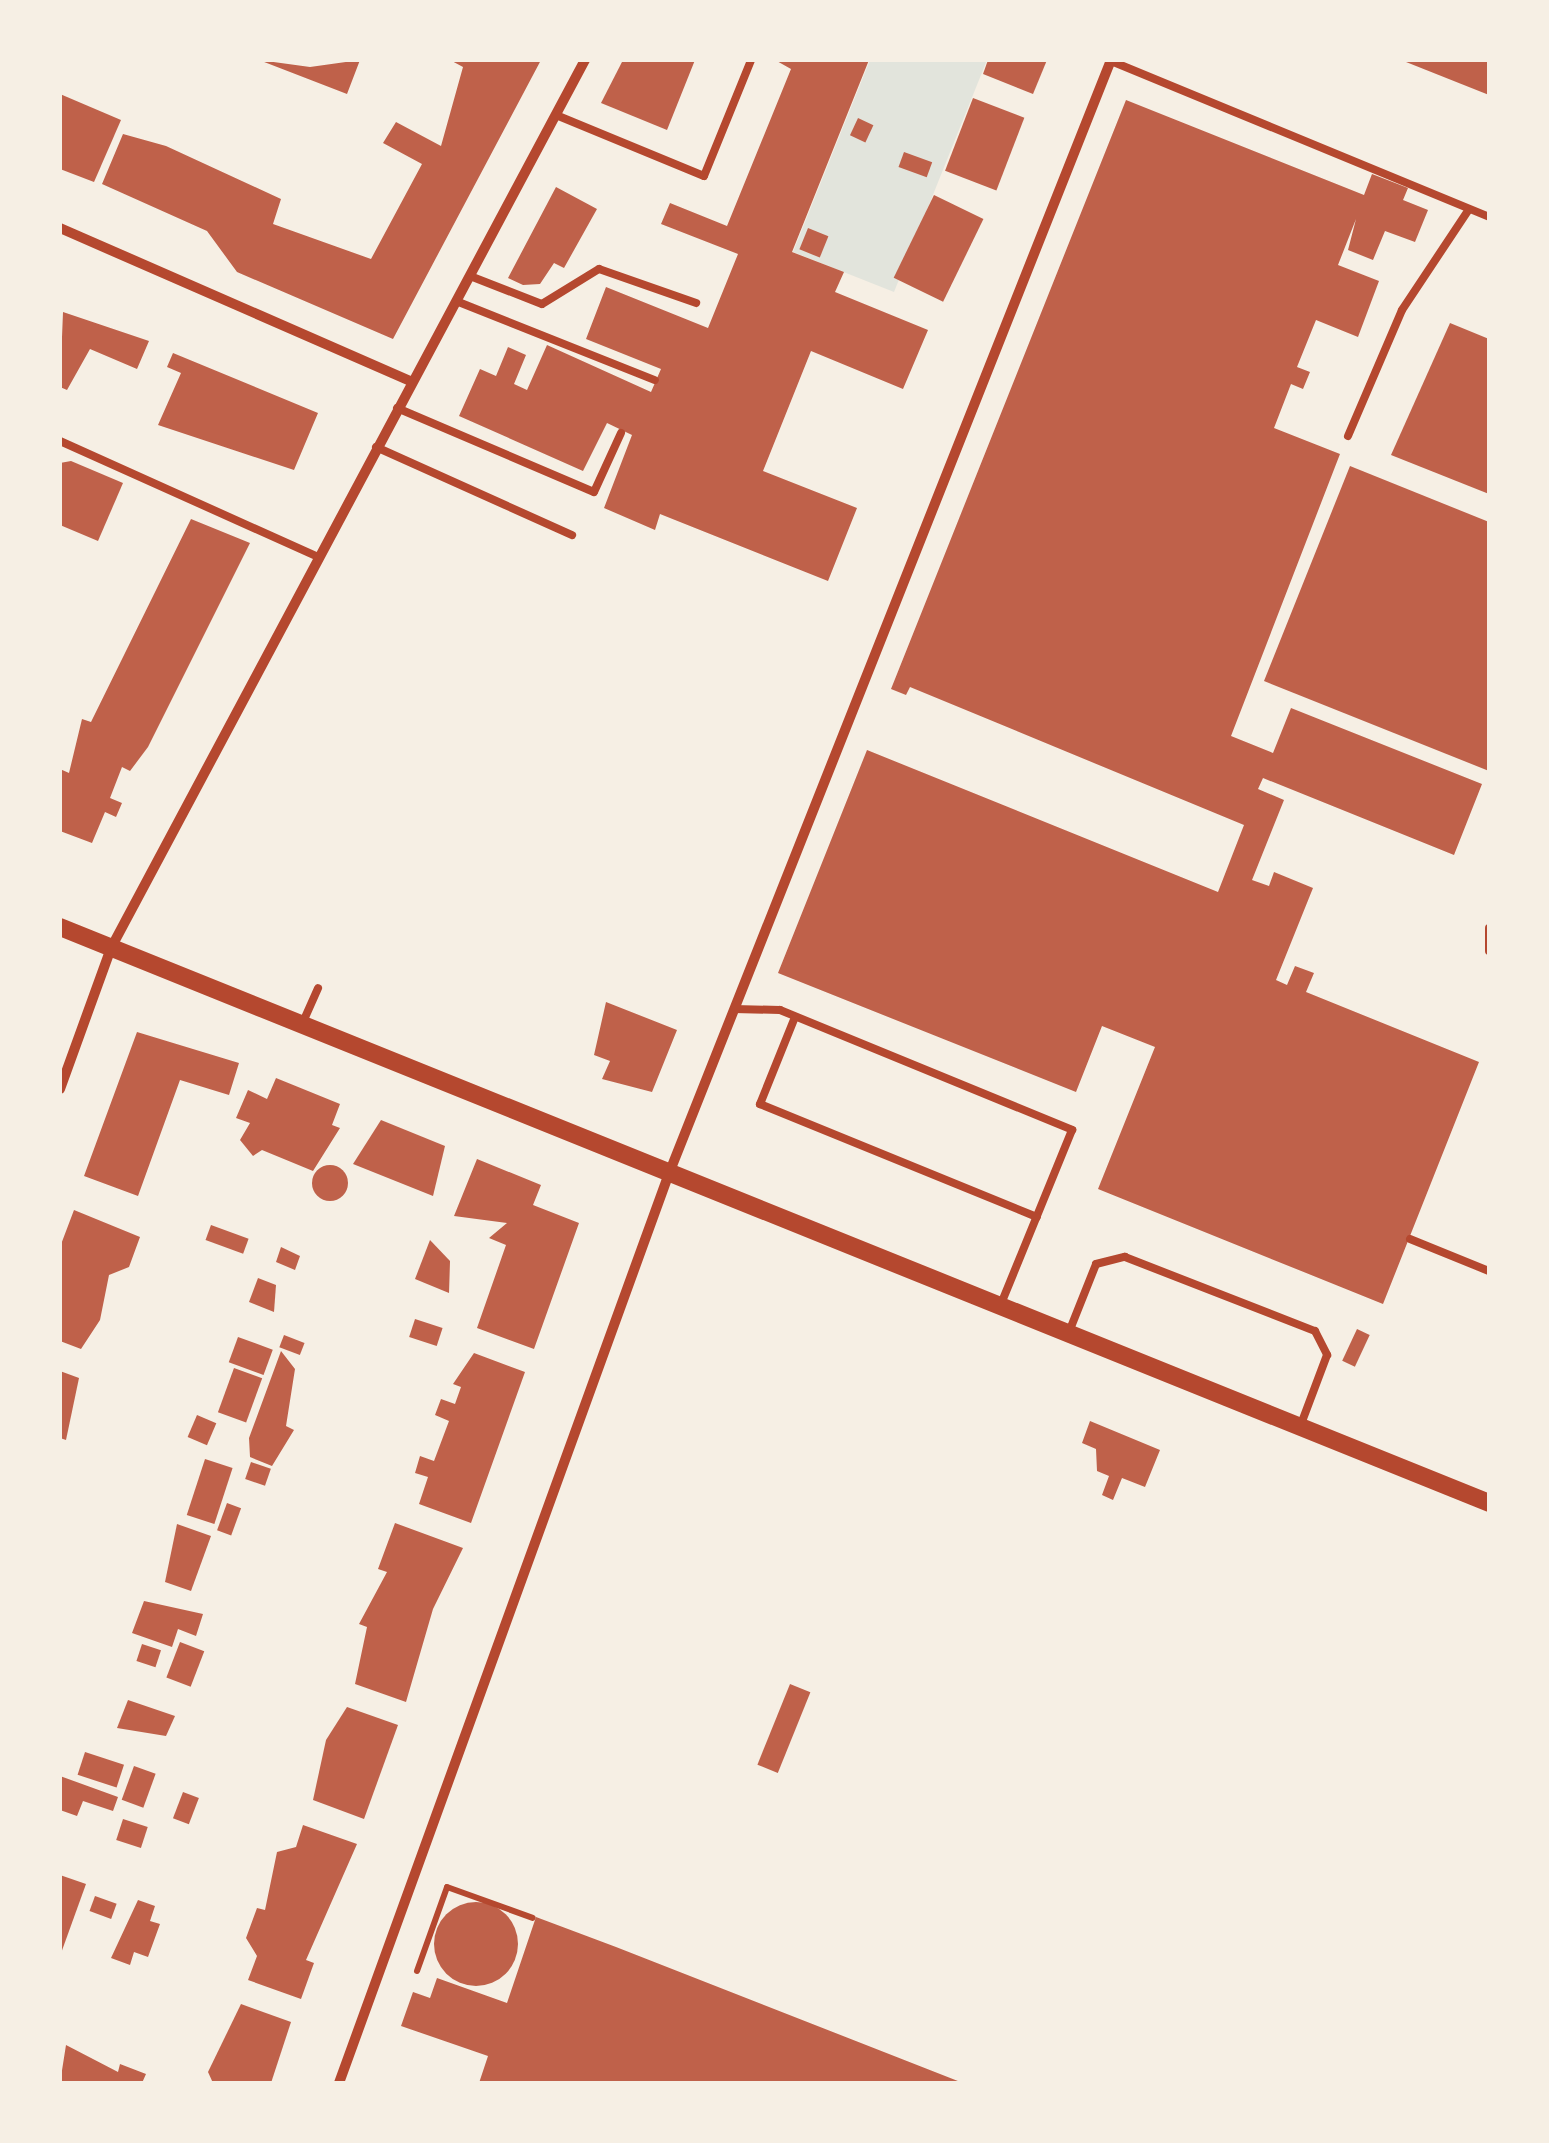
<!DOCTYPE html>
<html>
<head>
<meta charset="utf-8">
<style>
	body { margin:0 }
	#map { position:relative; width:1549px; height:2143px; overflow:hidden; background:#f6efe4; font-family:Quicksand,sans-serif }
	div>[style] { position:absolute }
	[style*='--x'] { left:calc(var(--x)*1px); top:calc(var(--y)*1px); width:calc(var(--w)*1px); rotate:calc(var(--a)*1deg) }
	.green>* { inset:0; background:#e2e4dc }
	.building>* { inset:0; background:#bf614a; transform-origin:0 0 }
	.round { border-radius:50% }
	.path>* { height:6px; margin:-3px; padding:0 3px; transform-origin:3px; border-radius:3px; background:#b5482f }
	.service>* { height:8px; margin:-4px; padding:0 4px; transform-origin:4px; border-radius:4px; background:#b5482f }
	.minor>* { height:10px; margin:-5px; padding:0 5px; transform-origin:5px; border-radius:5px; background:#b5482f }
	.tertiary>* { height:18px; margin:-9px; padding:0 9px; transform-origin:9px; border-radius:9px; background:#b5482f }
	span { translate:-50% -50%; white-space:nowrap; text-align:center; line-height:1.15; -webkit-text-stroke:10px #f6efe4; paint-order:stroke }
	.frame { position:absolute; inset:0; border:62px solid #f6efe4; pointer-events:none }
</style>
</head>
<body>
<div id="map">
	<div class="green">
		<div style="clip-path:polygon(870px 60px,987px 60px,894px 292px,793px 252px)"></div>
	</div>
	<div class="building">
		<div style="clip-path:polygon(259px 60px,310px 67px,360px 60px,347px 94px)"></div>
		<div style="clip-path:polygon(450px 60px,541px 60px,393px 339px,237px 272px,207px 231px,102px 184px,123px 134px,166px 146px,281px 199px,273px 224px,371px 259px,422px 164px,383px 143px,396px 122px,441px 146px,463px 67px)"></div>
		<div style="clip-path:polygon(623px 60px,695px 60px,667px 130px,601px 103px)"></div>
		<div style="clip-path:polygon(775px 60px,869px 60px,792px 252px,844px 272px,835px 292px,928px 330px,903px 389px,811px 351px,763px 471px,857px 508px,828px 581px,660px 514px,655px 530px,604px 508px,632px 435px,607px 423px,583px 471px,459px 416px,480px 369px,496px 376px,508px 347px,526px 355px,514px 384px,527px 390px,547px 345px,651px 392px,661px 369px,586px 339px,606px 287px,708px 328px,738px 254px,661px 224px,670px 203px,727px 226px,791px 69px)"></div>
		<div style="clip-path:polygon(988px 60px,1047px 60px,1033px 94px,983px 74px)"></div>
		<div style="clip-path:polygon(1401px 60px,1489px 60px,1489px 95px)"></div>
		<div style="clip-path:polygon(60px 94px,121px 120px,94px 182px,60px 169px)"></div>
		<div style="left:973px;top:98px;width:55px;height:78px;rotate:21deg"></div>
		<div style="clip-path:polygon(1126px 100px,1364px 195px,1372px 174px,1408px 188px,1403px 200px,1428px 210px,1415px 242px,1385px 231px,1373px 260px,1348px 250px,1356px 219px,1338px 265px,1379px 281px,1358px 337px,1316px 320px,1297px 367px,1310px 372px,1303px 389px,1291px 384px,1274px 428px,1340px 454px,1231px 736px,1273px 753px,1291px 708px,1482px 784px,1454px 855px,1263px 778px,1258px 789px,1284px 800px,1252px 880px,1269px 886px,1274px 872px,1313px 888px,1276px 980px,1287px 985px,1295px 966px,1314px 973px,1306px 992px,1479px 1062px,1383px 1304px,1098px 1189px,1155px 1047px,1102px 1026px,1076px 1092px,778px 973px,867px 750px,1218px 892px,1244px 825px,910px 687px,906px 695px,891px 689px)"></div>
		<div style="left:858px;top:118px;width:17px;height:19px;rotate:25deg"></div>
		<div style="left:904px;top:152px;width:30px;height:16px;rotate:20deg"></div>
		<div style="clip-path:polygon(556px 187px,597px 209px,564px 268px,554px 263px,540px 284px,523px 285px,508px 278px)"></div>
		<div style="left:934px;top:195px;width:55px;height:92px;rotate:26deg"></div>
		<div style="left:808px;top:228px;width:22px;height:23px;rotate:22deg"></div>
		<div style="clip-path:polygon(63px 312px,149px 341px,137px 369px,90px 349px,67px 390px,60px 387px)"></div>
		<div style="clip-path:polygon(1450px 323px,1489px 339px,1489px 494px,1391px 455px)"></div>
		<div style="clip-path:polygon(173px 353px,318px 413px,294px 470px,158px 425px,181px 373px,167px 367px)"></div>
		<div style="clip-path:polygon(71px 461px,123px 483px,98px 541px,60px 525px,60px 463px)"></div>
		<div style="clip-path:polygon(1350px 466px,1489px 522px,1489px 771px,1264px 681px)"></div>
		<div style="clip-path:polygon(191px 519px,250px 543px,148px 747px,130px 771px,122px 767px,110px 798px,122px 803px,116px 817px,105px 812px,92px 843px,60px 831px,60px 769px,69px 773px,82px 719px,91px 722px)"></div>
		<div style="clip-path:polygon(606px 1002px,677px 1030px,652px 1092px,602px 1079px,610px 1061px,594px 1055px)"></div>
		<div style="clip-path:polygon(137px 1032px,239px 1063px,229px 1095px,180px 1080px,138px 1196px,84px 1176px)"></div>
		<div style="clip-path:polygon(276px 1078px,340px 1104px,332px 1125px,340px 1128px,313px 1171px,262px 1150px,253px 1156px,240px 1140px,250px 1123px,236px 1118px,248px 1090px,267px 1099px)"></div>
		<div style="clip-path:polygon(381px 1120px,445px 1146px,433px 1196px,353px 1164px)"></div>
		<div style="clip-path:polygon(477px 1159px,541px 1185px,533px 1205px,579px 1223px,534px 1349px,477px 1328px,506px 1245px,489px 1238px,507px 1223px,454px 1216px)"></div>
		<div class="round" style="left:312px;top:1165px;width:36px;height:36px"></div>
		<div style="clip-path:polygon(74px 1210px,140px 1237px,129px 1267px,109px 1275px,100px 1320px,81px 1349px,60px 1341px,60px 1247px)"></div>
		<div style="left:211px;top:1225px;width:40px;height:16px;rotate:20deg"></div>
		<div style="clip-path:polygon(430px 1240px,450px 1261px,449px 1293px,415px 1279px)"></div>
		<div style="clip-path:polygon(281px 1247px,300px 1256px,295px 1270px,276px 1262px)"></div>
		<div style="clip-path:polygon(258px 1278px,276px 1285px,274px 1312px,249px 1302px)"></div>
		<div style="left:415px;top:1319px;width:29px;height:19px;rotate:18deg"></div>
		<div style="left:1357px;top:1329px;width:14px;height:35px;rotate:25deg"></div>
		<div style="left:284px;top:1335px;width:22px;height:13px;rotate:21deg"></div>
		<div style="left:238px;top:1337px;width:37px;height:27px;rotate:20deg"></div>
		<div style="clip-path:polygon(281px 1351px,295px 1369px,286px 1426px,294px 1430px,272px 1466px,250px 1457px,249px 1438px)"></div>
		<div style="clip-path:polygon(474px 1353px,525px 1372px,471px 1523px,419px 1504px,428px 1477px,415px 1473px,420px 1456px,434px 1461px,449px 1421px,435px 1415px,441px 1399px,455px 1404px,461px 1387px,453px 1384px)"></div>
		<div style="left:234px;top:1368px;width:30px;height:47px;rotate:20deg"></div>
		<div style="clip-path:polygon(60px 1371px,79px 1378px,66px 1440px,60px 1438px)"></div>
		<div style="left:197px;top:1415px;width:21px;height:24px;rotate:23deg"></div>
		<div style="clip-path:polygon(1090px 1421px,1160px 1450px,1145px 1487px,1122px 1478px,1113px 1500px,1102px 1495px,1109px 1476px,1097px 1471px,1096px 1449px,1082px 1443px)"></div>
		<div style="left:205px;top:1459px;width:29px;height:59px;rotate:18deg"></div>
		<div style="left:251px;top:1462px;width:21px;height:18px;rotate:19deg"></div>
		<div style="left:227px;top:1503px;width:15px;height:29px;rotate:20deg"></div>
		<div style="clip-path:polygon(395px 1523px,463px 1548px,433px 1609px,406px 1702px,355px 1684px,367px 1627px,359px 1624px,387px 1572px,378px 1569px)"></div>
		<div style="clip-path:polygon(177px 1524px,211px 1536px,191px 1591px,165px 1582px)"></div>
		<div style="clip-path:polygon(144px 1601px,203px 1614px,196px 1636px,178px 1629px,172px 1647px,132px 1633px)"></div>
		<div style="left:180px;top:1642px;width:26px;height:38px;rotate:21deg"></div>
		<div style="left:142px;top:1644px;width:20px;height:18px;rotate:18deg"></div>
		<div style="left:790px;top:1684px;width:22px;height:87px;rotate:22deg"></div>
		<div style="clip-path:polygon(128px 1700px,175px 1716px,166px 1736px,117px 1728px)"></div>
		<div style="clip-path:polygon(347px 1707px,398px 1725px,364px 1819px,313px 1800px,326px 1740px)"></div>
		<div style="left:85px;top:1752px;width:41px;height:24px;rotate:18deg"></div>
		<div style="left:134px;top:1766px;width:23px;height:36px;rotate:20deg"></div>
		<div style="clip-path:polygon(60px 1776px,118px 1797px,113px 1811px,83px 1801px,77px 1816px,60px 1810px)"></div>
		<div style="left:183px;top:1792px;width:17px;height:28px;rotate:21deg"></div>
		<div style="left:123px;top:1819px;width:26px;height:22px;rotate:18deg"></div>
		<div style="clip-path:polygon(303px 1825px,357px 1844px,306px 1960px,314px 1963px,301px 1999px,248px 1980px,257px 1956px,246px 1938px,257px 1908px,265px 1910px,277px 1852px,296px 1847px)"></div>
		<div style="clip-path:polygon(60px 1875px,86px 1884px,60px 1956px)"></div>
		<div style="left:95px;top:1896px;width:23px;height:16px;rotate:20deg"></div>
		<div style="clip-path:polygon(138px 1900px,155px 1906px,150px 1921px,160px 1924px,148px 1957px,134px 1952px,130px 1965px,111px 1958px)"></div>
		<div class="round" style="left:434px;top:1902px;width:84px;height:84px"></div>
		<div style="clip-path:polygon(536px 1917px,616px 1947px,963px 2083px,479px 2083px,488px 2056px,401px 2026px,413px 1992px,430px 1998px,437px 1978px,507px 2003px)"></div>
		<div style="clip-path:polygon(241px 2004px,291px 2022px,271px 2083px,213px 2083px,208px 2072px)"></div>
		<div style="clip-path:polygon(66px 2045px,118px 2072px,120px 2064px,146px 2074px,142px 2083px,60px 2083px)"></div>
	</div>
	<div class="path">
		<div style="--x:417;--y:1971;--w:89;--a:-70.3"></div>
		<div style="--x:447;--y:1887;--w:91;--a:19.8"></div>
	</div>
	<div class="service">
		<div style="--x:1111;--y:61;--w:409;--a:22.4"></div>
		<div style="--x:556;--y:115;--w:160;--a:22.4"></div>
		<div style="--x:704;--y:176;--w:125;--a:-67.9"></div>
		<div style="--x:470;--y:276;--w:77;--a:21.3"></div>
		<div style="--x:542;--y:304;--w:67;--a:-31.6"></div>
		<div style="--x:599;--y:269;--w:103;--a:19.3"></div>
		<div style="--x:456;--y:301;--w:214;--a:21.7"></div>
		<div style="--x:397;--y:408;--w:214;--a:23.1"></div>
		<div style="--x:594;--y:492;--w:65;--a:-65.4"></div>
		<div style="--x:1348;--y:436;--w:137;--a:-66.8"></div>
		<div style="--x:1402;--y:310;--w:121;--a:-56.4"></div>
		<div style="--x:60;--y:441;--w:281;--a:24.2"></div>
		<div style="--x:376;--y:447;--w:215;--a:24.2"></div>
		<div style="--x:1489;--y:928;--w:23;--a:90"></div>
		<div style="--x:734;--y:1009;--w:46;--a:1.2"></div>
		<div style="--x:780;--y:1010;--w:316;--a:22.3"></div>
		<div style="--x:1072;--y:1130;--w:188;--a:112.2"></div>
		<div style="--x:795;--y:1017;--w:94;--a:111.9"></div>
		<div style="--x:760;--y:1104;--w:299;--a:22.2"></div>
		<div style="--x:303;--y:1022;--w:37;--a:-66"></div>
		<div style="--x:1410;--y:1239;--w:85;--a:22.1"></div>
		<div style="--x:1069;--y:1332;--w:73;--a:-68.3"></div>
		<div style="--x:1096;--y:1264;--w:30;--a:-14"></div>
		<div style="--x:1125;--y:1257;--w:204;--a:21.3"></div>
		<div style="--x:1315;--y:1331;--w:27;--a:63"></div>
		<div style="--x:1327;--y:1355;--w:77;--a:110.6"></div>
	</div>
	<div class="minor">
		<div style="--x:60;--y:228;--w:384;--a:23.6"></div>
		<div style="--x:60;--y:1089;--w:150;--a:-70.1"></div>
		<div style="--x:111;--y:948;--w:1007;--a:-61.91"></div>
		<div style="--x:339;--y:2083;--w:965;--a:-70.06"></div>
		<div style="--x:668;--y:1176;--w:1201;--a:-68.35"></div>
	</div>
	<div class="tertiary">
		<div style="--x:60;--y:927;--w:1541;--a:21.95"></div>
	</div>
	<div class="frame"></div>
</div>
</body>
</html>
